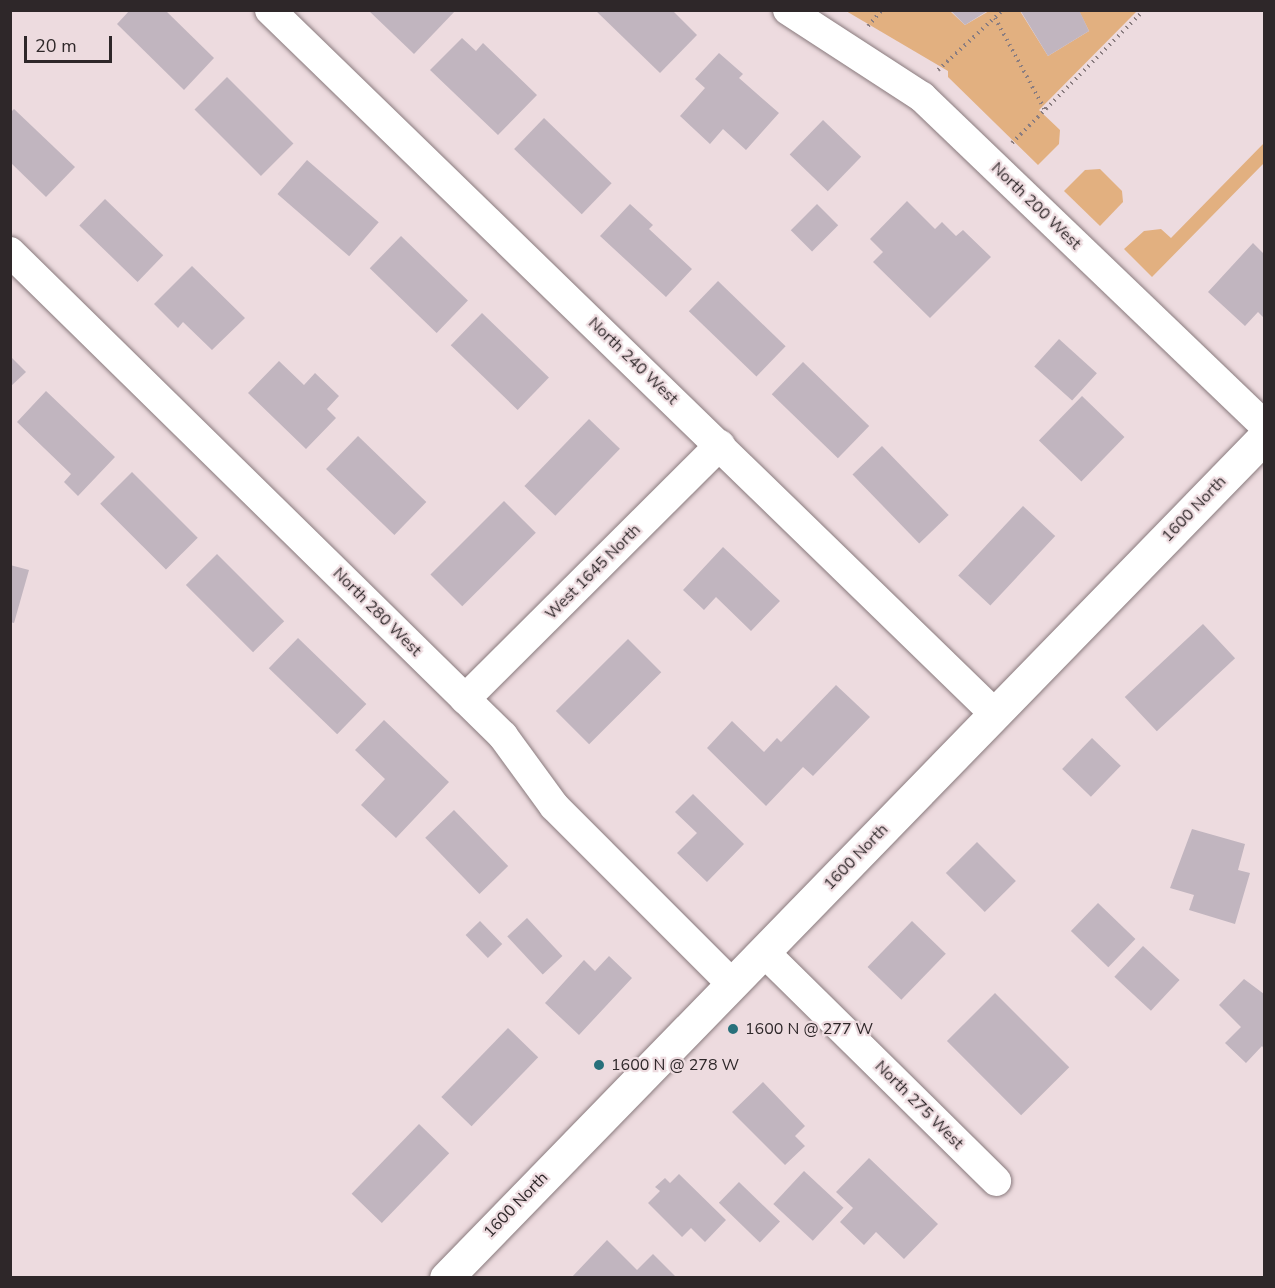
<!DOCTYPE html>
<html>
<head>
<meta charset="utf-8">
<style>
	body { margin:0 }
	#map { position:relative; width:1275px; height:1288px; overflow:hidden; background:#eddbdf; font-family:"Nunito Sans",sans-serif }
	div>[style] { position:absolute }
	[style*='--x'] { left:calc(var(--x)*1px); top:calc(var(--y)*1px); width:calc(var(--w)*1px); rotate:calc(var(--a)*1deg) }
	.green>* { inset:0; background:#e2b080 }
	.building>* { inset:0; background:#c1b5bf; transform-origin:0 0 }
	.path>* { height:4px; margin-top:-2px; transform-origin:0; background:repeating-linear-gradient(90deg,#8a7d80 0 1.5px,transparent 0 6px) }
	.roads { filter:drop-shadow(0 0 2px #897a7d) drop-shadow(0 0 2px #897a7d) }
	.minor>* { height:30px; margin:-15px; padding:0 15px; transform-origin:15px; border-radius:15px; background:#fff }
	.secondary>* { height:33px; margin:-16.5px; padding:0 16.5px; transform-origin:16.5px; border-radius:16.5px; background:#fff }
	.dots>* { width:16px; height:16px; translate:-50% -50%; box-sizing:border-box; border:3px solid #eddbdf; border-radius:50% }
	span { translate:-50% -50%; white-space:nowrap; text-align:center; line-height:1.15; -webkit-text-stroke:4.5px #eddbdf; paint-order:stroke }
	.street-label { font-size:16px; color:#2e2729 }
	.poi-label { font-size:16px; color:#2e2729 }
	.left { translate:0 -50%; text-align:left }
	.frame { position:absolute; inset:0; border:12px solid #2e2729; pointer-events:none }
	.scale { position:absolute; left:24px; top:36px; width:88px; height:27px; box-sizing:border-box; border:3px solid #2e2729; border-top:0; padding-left:8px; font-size:18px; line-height:21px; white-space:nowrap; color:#2e2729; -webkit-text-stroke:4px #eddbdf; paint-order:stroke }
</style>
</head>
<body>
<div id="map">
	<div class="green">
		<div style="clip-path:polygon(846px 11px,950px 11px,965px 25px,989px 11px,1020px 11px,1048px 56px,1089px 31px,1079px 11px,1137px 11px,1039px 110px,1060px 130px,1059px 144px,1038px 165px,948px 77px,948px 71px)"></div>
		<div style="clip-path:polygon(1264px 143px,1264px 163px,1152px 277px,1124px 249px,1144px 231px,1161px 229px,1171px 238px)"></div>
		<div style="clip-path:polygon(1100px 169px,1122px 191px,1123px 202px,1100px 226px,1064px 191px,1085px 170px)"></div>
	</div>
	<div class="building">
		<div style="clip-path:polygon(130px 10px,165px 10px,214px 58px,184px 90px,117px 24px)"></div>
		<div style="clip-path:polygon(368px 10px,456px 10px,414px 54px)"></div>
		<div style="clip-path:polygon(595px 10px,672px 10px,697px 35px,660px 73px)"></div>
		<div style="clip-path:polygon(950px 10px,989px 10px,965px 25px)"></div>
		<div style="clip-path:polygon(1020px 10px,1079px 10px,1089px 31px,1048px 56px)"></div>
		<div style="clip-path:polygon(462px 38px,476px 51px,483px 43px,537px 95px,498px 135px,430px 70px)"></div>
		<div style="clip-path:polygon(719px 53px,743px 74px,739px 78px,779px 113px,746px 150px,723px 129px,710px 144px,680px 116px,705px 88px,695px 79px)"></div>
		<div style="left:227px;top:77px;width:94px;height:46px;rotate:45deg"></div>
		<div style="clip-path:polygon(14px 109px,75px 167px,46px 197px,10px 162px,10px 113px)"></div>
		<div style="left:544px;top:118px;width:94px;height:43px;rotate:44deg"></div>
		<div style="left:823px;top:120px;width:53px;height:48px;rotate:44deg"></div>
		<div style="left:307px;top:160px;width:95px;height:45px;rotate:41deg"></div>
		<div style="left:105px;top:199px;width:81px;height:37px;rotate:44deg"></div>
		<div style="clip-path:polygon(907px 201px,935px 229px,942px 222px,956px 236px,963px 230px,991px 257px,930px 318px,873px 262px,883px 252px,870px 239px)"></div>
		<div style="clip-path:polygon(630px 204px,653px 225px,649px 229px,692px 269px,666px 297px,600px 236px)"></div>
		<div style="left:817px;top:204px;width:30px;height:37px;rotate:45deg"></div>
		<div style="left:401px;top:236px;width:93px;height:45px;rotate:44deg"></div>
		<div style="clip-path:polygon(1253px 243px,1264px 254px,1264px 318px,1258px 312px,1245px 326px,1208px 292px)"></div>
		<div style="clip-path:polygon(192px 266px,245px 318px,212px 350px,183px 322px,178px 328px,154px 304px)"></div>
		<div style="left:718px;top:281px;width:94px;height:42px;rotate:44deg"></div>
		<div style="left:482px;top:313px;width:93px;height:45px;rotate:44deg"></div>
		<div style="left:1059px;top:339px;width:51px;height:37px;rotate:42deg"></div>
		<div style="clip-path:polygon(10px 356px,26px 372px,10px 387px)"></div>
		<div style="clip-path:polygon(279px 361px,304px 385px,315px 373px,339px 396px,327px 409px,336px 418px,306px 449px,248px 393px)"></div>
		<div style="left:803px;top:362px;width:92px;height:45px;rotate:44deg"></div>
		<div style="clip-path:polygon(46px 391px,115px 457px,78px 496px,64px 482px,71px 474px,17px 422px)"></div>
		<div style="left:1082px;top:396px;width:59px;height:62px;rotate:44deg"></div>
		<div style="left:589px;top:419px;width:43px;height:93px;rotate:44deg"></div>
		<div style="left:358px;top:436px;width:95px;height:46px;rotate:44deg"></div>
		<div style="left:882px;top:446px;width:96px;height:41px;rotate:46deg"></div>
		<div style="left:132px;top:472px;width:93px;height:45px;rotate:45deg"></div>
		<div style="left:504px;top:501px;width:45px;height:104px;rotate:45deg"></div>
		<div style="left:1023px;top:506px;width:44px;height:95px;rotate:43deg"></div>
		<div style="clip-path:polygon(723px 547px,780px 601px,751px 631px,716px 597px,704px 610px,683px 590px)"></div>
		<div style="left:217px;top:554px;width:95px;height:44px;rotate:45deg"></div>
		<div style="clip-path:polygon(10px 565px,29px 570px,14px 623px,10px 622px)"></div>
		<div style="left:1203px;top:624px;width:47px;height:107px;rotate:47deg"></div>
		<div style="left:298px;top:638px;width:95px;height:42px;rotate:44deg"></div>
		<div style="left:628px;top:639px;width:47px;height:102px;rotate:45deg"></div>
		<div style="clip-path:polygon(836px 685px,870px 717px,813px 776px,803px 767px,766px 806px,707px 748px,732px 721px,764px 752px,777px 738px,781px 742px)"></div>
		<div style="clip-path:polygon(384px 720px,449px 782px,396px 838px,361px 805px,385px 779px,355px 750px)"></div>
		<div style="left:1092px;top:738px;width:40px;height:43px;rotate:44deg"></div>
		<div style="clip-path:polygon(693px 794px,744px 844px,707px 882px,677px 853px,697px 833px,675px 812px)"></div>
		<div style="left:454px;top:810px;width:78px;height:40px;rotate:46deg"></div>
		<div style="clip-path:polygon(1192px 829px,1245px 844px,1238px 870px,1250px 873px,1235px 924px,1189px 910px,1194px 895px,1170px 888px)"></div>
		<div style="left:977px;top:842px;width:55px;height:44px;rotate:45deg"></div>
		<div style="left:1098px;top:903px;width:52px;height:39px;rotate:44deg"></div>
		<div style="left:527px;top:918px;width:52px;height:27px;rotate:47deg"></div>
		<div style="left:480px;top:921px;width:32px;height:20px;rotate:46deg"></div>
		<div style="left:912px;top:921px;width:47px;height:64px;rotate:44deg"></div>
		<div style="left:1143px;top:946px;width:50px;height:42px;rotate:43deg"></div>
		<div style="clip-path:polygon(609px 956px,632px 978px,579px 1035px,545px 1003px,584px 960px,595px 971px)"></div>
		<div style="clip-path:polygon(1244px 979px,1264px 994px,1264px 1049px,1262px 1046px,1246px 1063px,1225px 1043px,1241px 1027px,1219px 1005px)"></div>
		<div style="left:995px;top:993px;width:105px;height:68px;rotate:45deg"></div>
		<div style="left:508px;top:1028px;width:42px;height:96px;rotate:44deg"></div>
		<div style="clip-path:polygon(763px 1082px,805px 1126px,795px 1136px,805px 1146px,785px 1165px,732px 1112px)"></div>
		<div style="left:419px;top:1124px;width:42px;height:97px;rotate:44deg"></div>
		<div style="clip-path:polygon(869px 1158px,938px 1224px,904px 1259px,876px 1232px,864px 1245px,840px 1222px,853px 1208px,836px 1192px)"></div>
		<div style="left:804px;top:1171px;width:54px;height:45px;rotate:43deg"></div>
		<div style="clip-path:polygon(679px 1174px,726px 1220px,705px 1242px,691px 1228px,682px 1237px,648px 1203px,660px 1191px,655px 1187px,665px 1178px,670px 1183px)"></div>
		<div style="left:739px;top:1182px;width:57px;height:29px;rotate:44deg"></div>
		<div style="clip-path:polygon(607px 1240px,637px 1270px,653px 1254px,677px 1278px,571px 1278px)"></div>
	</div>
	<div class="path">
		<div style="--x:995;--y:18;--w:105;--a:61.5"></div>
		<div style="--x:868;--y:26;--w:21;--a:-49"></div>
		<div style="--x:938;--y:70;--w:88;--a:-42.7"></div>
		<div style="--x:1012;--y:143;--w:187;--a:-45.2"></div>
	</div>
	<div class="roads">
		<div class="minor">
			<div style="--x:270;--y:10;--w:1009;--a:44.16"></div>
			<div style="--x:788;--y:10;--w:160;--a:33"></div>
			<div style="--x:922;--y:97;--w:474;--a:43.8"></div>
			<div style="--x:10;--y:252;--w:691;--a:44.47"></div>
			<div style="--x:503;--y:736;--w:87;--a:53.9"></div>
			<div style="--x:554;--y:806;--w:252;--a:45"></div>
			<div style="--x:465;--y:699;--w:360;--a:-44.9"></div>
			<div style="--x:764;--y:952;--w:326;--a:44.6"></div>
		</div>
		<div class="secondary">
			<div style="--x:446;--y:1278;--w:1173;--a:-45.79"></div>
		</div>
	</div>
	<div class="dots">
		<div style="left:733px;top:1029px;background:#28707b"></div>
		<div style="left:599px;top:1065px;background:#28707b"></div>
	</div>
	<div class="street-label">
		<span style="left:1036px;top:206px;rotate:44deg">North 200 West</span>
		<span style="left:633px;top:361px;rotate:44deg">North 240 West</span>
		<span style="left:1194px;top:509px;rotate:-46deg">1600 North</span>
		<span style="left:593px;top:572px;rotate:-45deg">West 1645 North</span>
		<span style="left:377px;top:612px;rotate:45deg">North 280 West</span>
		<span style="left:856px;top:857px;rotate:-46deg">1600 North</span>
		<span style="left:919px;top:1105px;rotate:45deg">North 275 West</span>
		<span style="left:516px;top:1205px;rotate:-46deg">1600 North</span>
	</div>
	<div class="poi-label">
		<span class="left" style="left:745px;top:1029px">1600 N @ 277 W</span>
		<span class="left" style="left:611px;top:1065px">1600 N @ 278 W</span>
	</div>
	<div class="frame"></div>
	<div class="scale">20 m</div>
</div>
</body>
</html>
